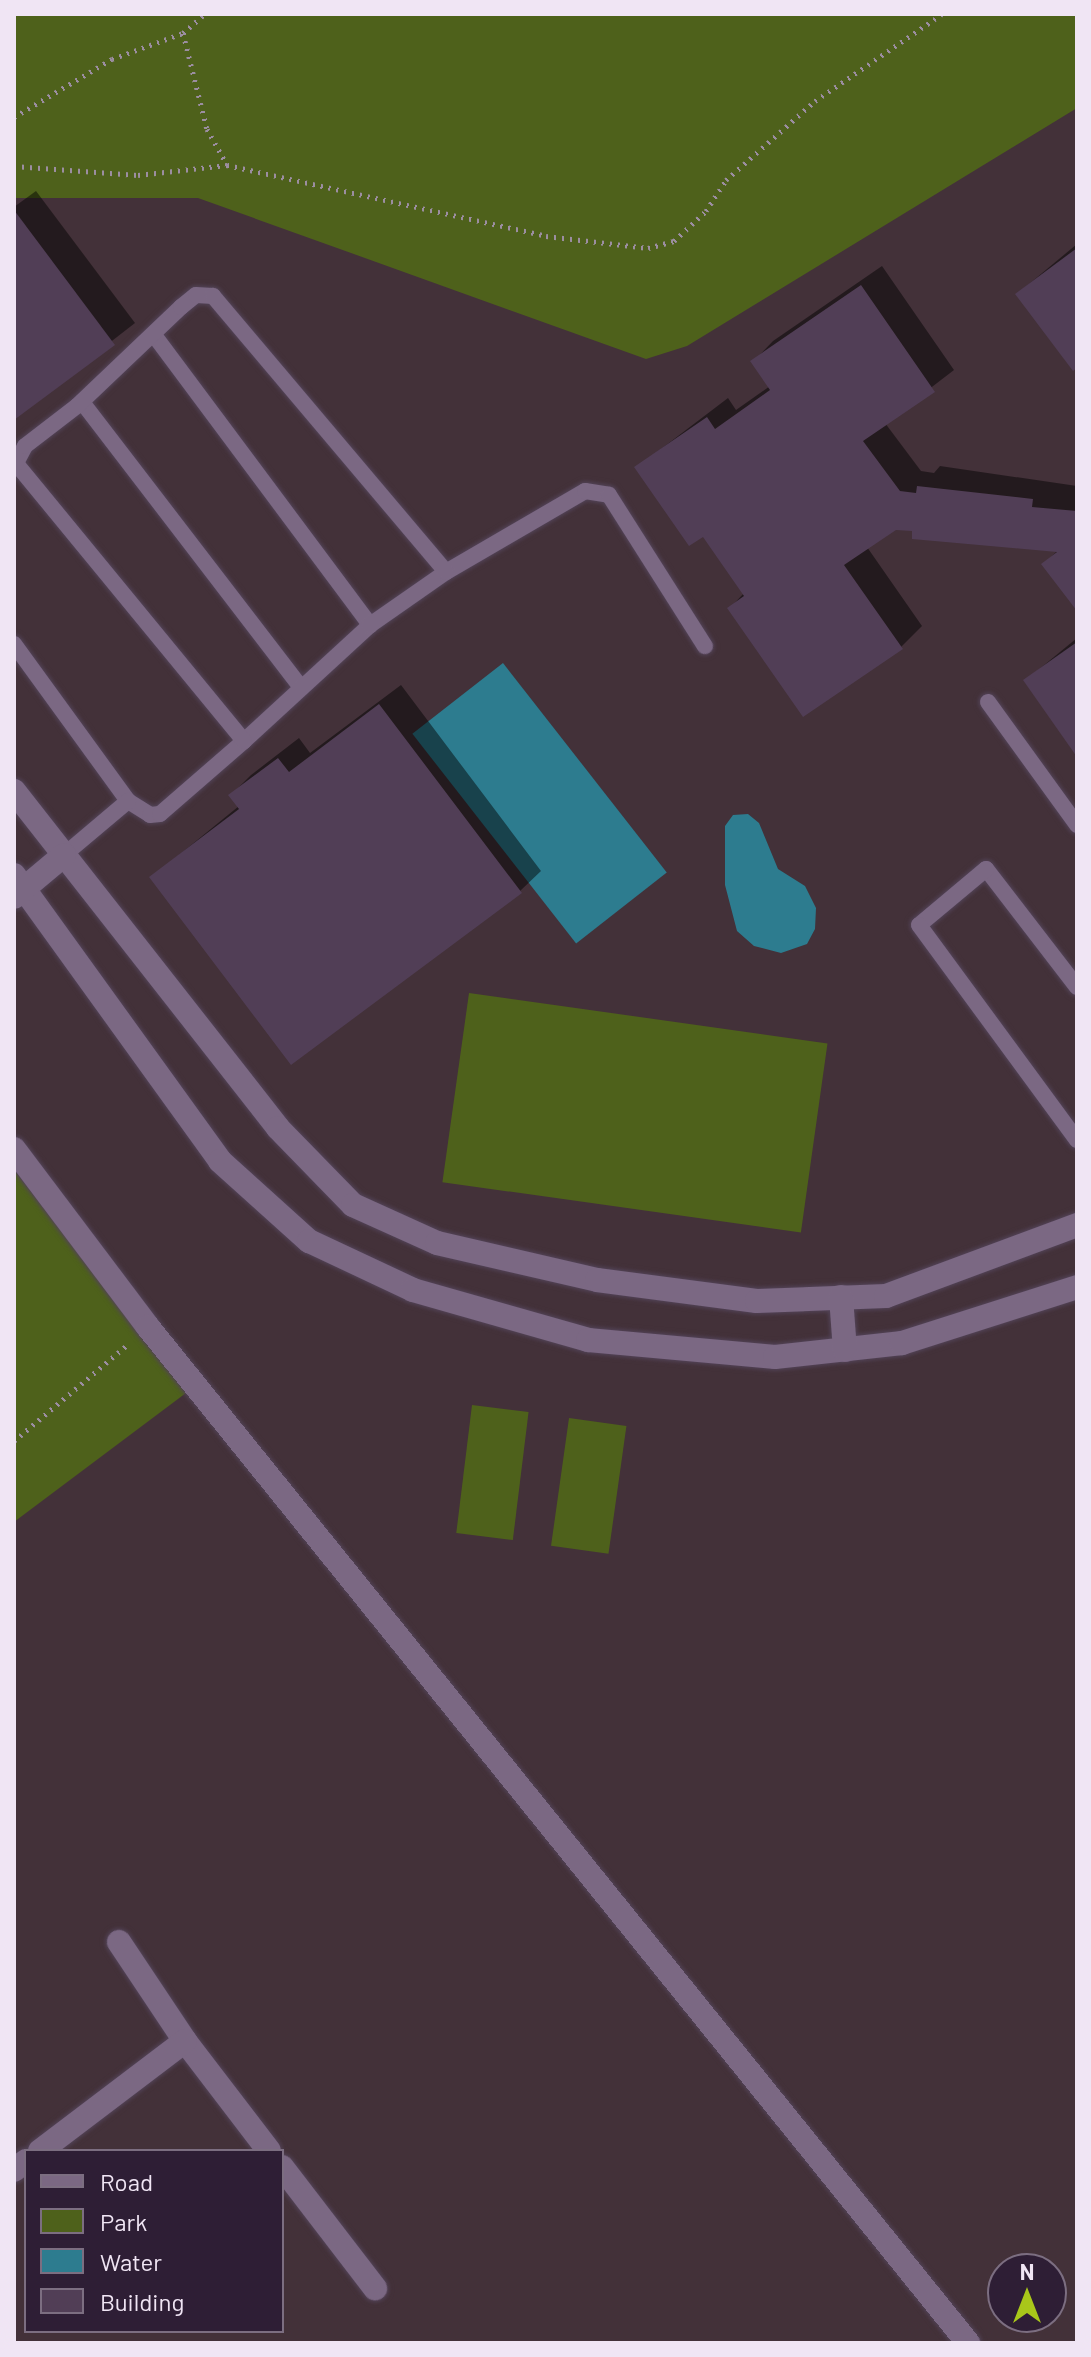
<!DOCTYPE html>
<html>
<head>
<meta charset="utf-8">
<style>
	body { margin:0 }
	#map { position:relative; width:1091px; height:2357px; overflow:hidden; background:#39283f; font-family:Barlow,sans-serif }
	div>[style] { position:absolute }
	[style*='--x'] { left:calc(var(--x)*1px); top:calc(var(--y)*1px); width:calc(var(--w)*1px); rotate:calc(var(--a)*1deg) }
	.commercial>* { inset:0; background:#433139 }
	.green>* { inset:0; background:#4e611b; transform-origin:0 0 }
	.water>* { inset:0; background:#2d7c8f; transform-origin:0 0 }
	.shadow>* { inset:0; background:#0007 }
	.building>* { inset:0; background:#513e56 }
	.path>* { height:5px; margin-top:-2.5px; transform-origin:0; background:repeating-linear-gradient(90deg,#9c8ea1 0 2px,transparent 0 8px) }
	.roads { filter:drop-shadow(0 0 2px #524357) drop-shadow(0 0 2px #524357) }
	.lane>* { height:16px; margin:-8px; padding:0 8px; transform-origin:8px; border-radius:8px; background:#7b6883 }
	.street>* { height:24px; margin:-12px; padding:0 12px; transform-origin:12px; border-radius:12px; background:#7b6883 }
	span { translate:-50% -50%; white-space:nowrap; text-align:center; line-height:1.15; -webkit-text-stroke:7px #2e1e35; paint-order:stroke }
	.frame { position:absolute; inset:0; border:16px solid #f0e5f4; pointer-events:none }
	.legend { position:absolute; left:24px; top:2149px; width:260px; height:184px; box-sizing:border-box; background:#2e1e35; border:2px solid #7c6e81; margin:0; padding:10px 14px; list-style:none; font-size:24px; color:#f0e5f4 }
	.legend li { display:flex; align-items:center; gap:16px; height:40px }
	.legend b { width:40px; border:2px solid #7c6e81 }
	.north { position:absolute; left:987px; top:2253px; width:80px; height:80px; box-sizing:border-box; background:#2e1e35; border:2px solid #7c6e81; border-radius:50%; rotate:0deg; font-size:22px; font-weight:700; line-height:32px; text-align:center; color:#f0e5f4 }
	.north::after { content:''; display:block; margin:auto; width:28px; height:36px; background:#a9c71a; clip-path:polygon(50% 0,100% 100%,50% 72%,0 100%) }
</style>
</head>
<body>
<div id="map">
	<div class="commercial">
		<div style="clip-path:polygon(evenodd,14px 14px,1077px 14px,1077px 2343px,14px 2343px,14px 14px,26px 2151px,282px 2151px,282px 2331px,26px 2331px,26px 2151px,14px 14px,1003px 2269px,1051px 2269px,1051px 2317px,1003px 2317px,1003px 2269px)"></div>
	</div>
	<div class="green">
		<div style="clip-path:polygon(14px 14px,1077px 14px,1077px 108px,687px 346px,646px 359px,198px 198px,14px 198px)"></div>
		<div style="left:469px;top:993px;width:362px;height:191px;rotate:8deg"></div>
		<div style="clip-path:polygon(14px 1170px,186px 1393px,14px 1522px)"></div>
		<div style="left:472px;top:1405px;width:57px;height:129px;rotate:7deg"></div>
		<div style="left:569px;top:1418px;width:58px;height:129px;rotate:8deg"></div>
	</div>
	<div class="water">
		<div style="left:503px;top:663px;width:266px;height:115px;rotate:52deg"></div>
		<div style="clip-path:polygon(748px 814px,759px 823px,778px 869px,805px 886px,816px 908px,815px 929px,807px 944px,781px 953px,754px 946px,737px 931px,725px 885px,725px 826px,733px 815px)"></div>
	</div>
	<div class="shadow">
		<div style="clip-path:polygon(36px 191px,135px 323px,14px 417px,14px 207px)"></div>
		<div style="clip-path:polygon(1077px 244px,1077px 365px,1017px 294px)"></div>
		<div style="clip-path:polygon(882px 266px,954px 370px,885px 423px,921px 471px,934px 473px,940px 466px,1077px 486px,1077px 608px,1044px 564px,1058px 550px,895px 528px,867px 547px,922px 626px,901px 647px,730px 608px,744px 593px,703px 534px,636px 468px,728px 398px,736px 410px,770px 386px,753px 362px,773px 341px)"></div>
		<div style="clip-path:polygon(1077px 638px,1077px 754px,1026px 680px)"></div>
		<div style="clip-path:polygon(401px 685px,541px 871px,520px 891px,152px 877px,239px 806px,231px 795px,251px 775px,299px 738px,310px 753px)"></div>
	</div>
	<div class="building">
		<div style="clip-path:polygon(14px 210px,115px 345px,14px 420px)"></div>
		<div style="clip-path:polygon(1077px 248px,1077px 368px,1073px 371px,1015px 294px)"></div>
		<div style="clip-path:polygon(861px 285px,935px 392px,863px 441px,900px 491px,916px 493px,917px 486px,1033px 499px,1032px 507px,1077px 511px,1077px 611px,1041px 564px,1057px 552px,912px 539px,912px 531px,896px 530px,844px 565px,903px 649px,803px 717px,727px 608px,744px 596px,703px 537px,689px 546px,634px 467px,707px 417px,715px 429px,770px 390px,750px 361px)"></div>
		<div style="clip-path:polygon(1077px 642px,1077px 757px,1023px 680px)"></div>
		<div style="clip-path:polygon(379px 704px,522px 893px,291px 1065px,149px 877px,239px 809px,228px 795px,278px 758px,289px 772px)"></div>
	</div>
	<div class="path">
		<div style="--x:183;--y:33;--w:99;--a:76"></div>
		<div style="--x:207;--y:129;--w:41;--a:60.9"></div>
		<div style="--x:14;--y:117;--w:114;--a:-30.6"></div>
		<div style="--x:112;--y:59;--w:76;--a:-20.1"></div>
		<div style="--x:183;--y:33;--w:29;--a:-41"></div>
		<div style="--x:14;--y:166;--w:124;--a:4.2"></div>
		<div style="--x:138;--y:175;--w:90;--a:-6.4"></div>
		<div style="--x:227;--y:165;--w:327;--a:12.5"></div>
		<div style="--x:546;--y:236;--w:103;--a:6.7"></div>
		<div style="--x:648;--y:248;--w:27;--a:-15"></div>
		<div style="--x:674;--y:241;--w:44;--a:-43.2"></div>
		<div style="--x:706;--y:211;--w:37;--a:-57"></div>
		<div style="--x:726;--y:180;--w:119;--a:-41.6"></div>
		<div style="--x:815;--y:101;--w:154;--a:-34.4"></div>
		<div style="--x:14;--y:1441;--w:147;--a:-40.3"></div>
	</div>
	<div class="roads">
		<div class="lane">
			<div style="--x:154;--y:335;--w:362;--a:53.3"></div>
			<div style="--x:82;--y:402;--w:359;--a:52.5"></div>
			<div style="--x:14;--y:644;--w:194;--a:54"></div>
			<div style="--x:128;--y:801;--w:26;--a:32"></div>
			<div style="--x:150;--y:815;--w:10;--a:-6"></div>
			<div style="--x:160;--y:814;--w:111;--a:-41"></div>
			<div style="--x:244;--y:741;--w:171;--a:-42.6"></div>
			<div style="--x:370;--y:625;--w:93;--a:-34.9"></div>
			<div style="--x:446;--y:572;--w:161;--a:-30.2"></div>
			<div style="--x:585;--y:491;--w:24;--a:9"></div>
			<div style="--x:609;--y:495;--w:179;--a:57.6"></div>
			<div style="--x:988;--y:702;--w:152;--a:54.1"></div>
			<div style="--x:244;--y:741;--w:360;--a:-129.4"></div>
			<div style="--x:16;--y:463;--w:19;--a:-62"></div>
			<div style="--x:25;--y:446;--w:66;--a:-37.6"></div>
			<div style="--x:77;--y:406;--w:144;--a:-43.6"></div>
			<div style="--x:181;--y:307;--w:19;--a:-39"></div>
			<div style="--x:196;--y:295;--w:17;--a:3"></div>
			<div style="--x:213;--y:296;--w:361;--a:49.8"></div>
			<div style="--x:64;--y:855;--w:84;--a:-40.2"></div>
			<div style="--x:1077;--y:987;--w:149;--a:-127.6"></div>
			<div style="--x:986;--y:869;--w:87;--a:140.1"></div>
			<div style="--x:919;--y:925;--w:267;--a:53.7"></div>
		</div>
		<div class="street">
			<div style="--x:14;--y:791;--w:428;--a:51.9"></div>
			<div style="--x:278;--y:1128;--w:107;--a:45.8"></div>
			<div style="--x:353;--y:1205;--w:92;--a:24.3"></div>
			<div style="--x:437;--y:1243;--w:164;--a:13"></div>
			<div style="--x:597;--y:1280;--w:161;--a:7.5"></div>
			<div style="--x:757;--y:1301;--w:129;--a:-2.2"></div>
			<div style="--x:886;--y:1296;--w:204;--a:-20.4"></div>
			<div style="--x:14;--y:875;--w:352;--a:54.2"></div>
			<div style="--x:220;--y:1161;--w:120;--a:42"></div>
			<div style="--x:309;--y:1241;--w:115;--a:25.2"></div>
			<div style="--x:413;--y:1290;--w:182;--a:15.9"></div>
			<div style="--x:588;--y:1340;--w:188;--a:5.2"></div>
			<div style="--x:775;--y:1357;--w:128;--a:-6.3"></div>
			<div style="--x:902;--y:1343;--w:184;--a:-17.7"></div>
			<div style="--x:14;--y:897;--w:65;--a:-40"></div>
			<div style="--x:14;--y:1149;--w:223;--a:53"></div>
			<div style="--x:148;--y:1327;--w:1306;--a:51.09"></div>
			<div style="--x:841;--y:1297;--w:53;--a:85.7"></div>
			<div style="--x:119;--y:1942;--w:119;--a:56.3"></div>
			<div style="--x:185;--y:2041;--w:138;--a:52.6"></div>
			<div style="--x:40;--y:2151;--w:182;--a:-37.2"></div>
			<div style="--x:282;--y:2167;--w:153;--a:52.5"></div>
			<div style="--x:14;--y:2170;--w:15;--a:-37"></div>
		</div>
	</div>
	<div class="frame"></div>
	<ul class="legend">
	<li><b style="height:10px;background:#7b6883"></b>Road</li>
	<li><b style="height:22px;background:#4e611b"></b>Park</li>
	<li><b style="height:22px;background:#2d7c8f"></b>Water</li>
	<li><b style="height:22px;background:#513e56"></b>Building</li>
	</ul>
	<div class="north">N</div>
</div>
</body>
</html>
